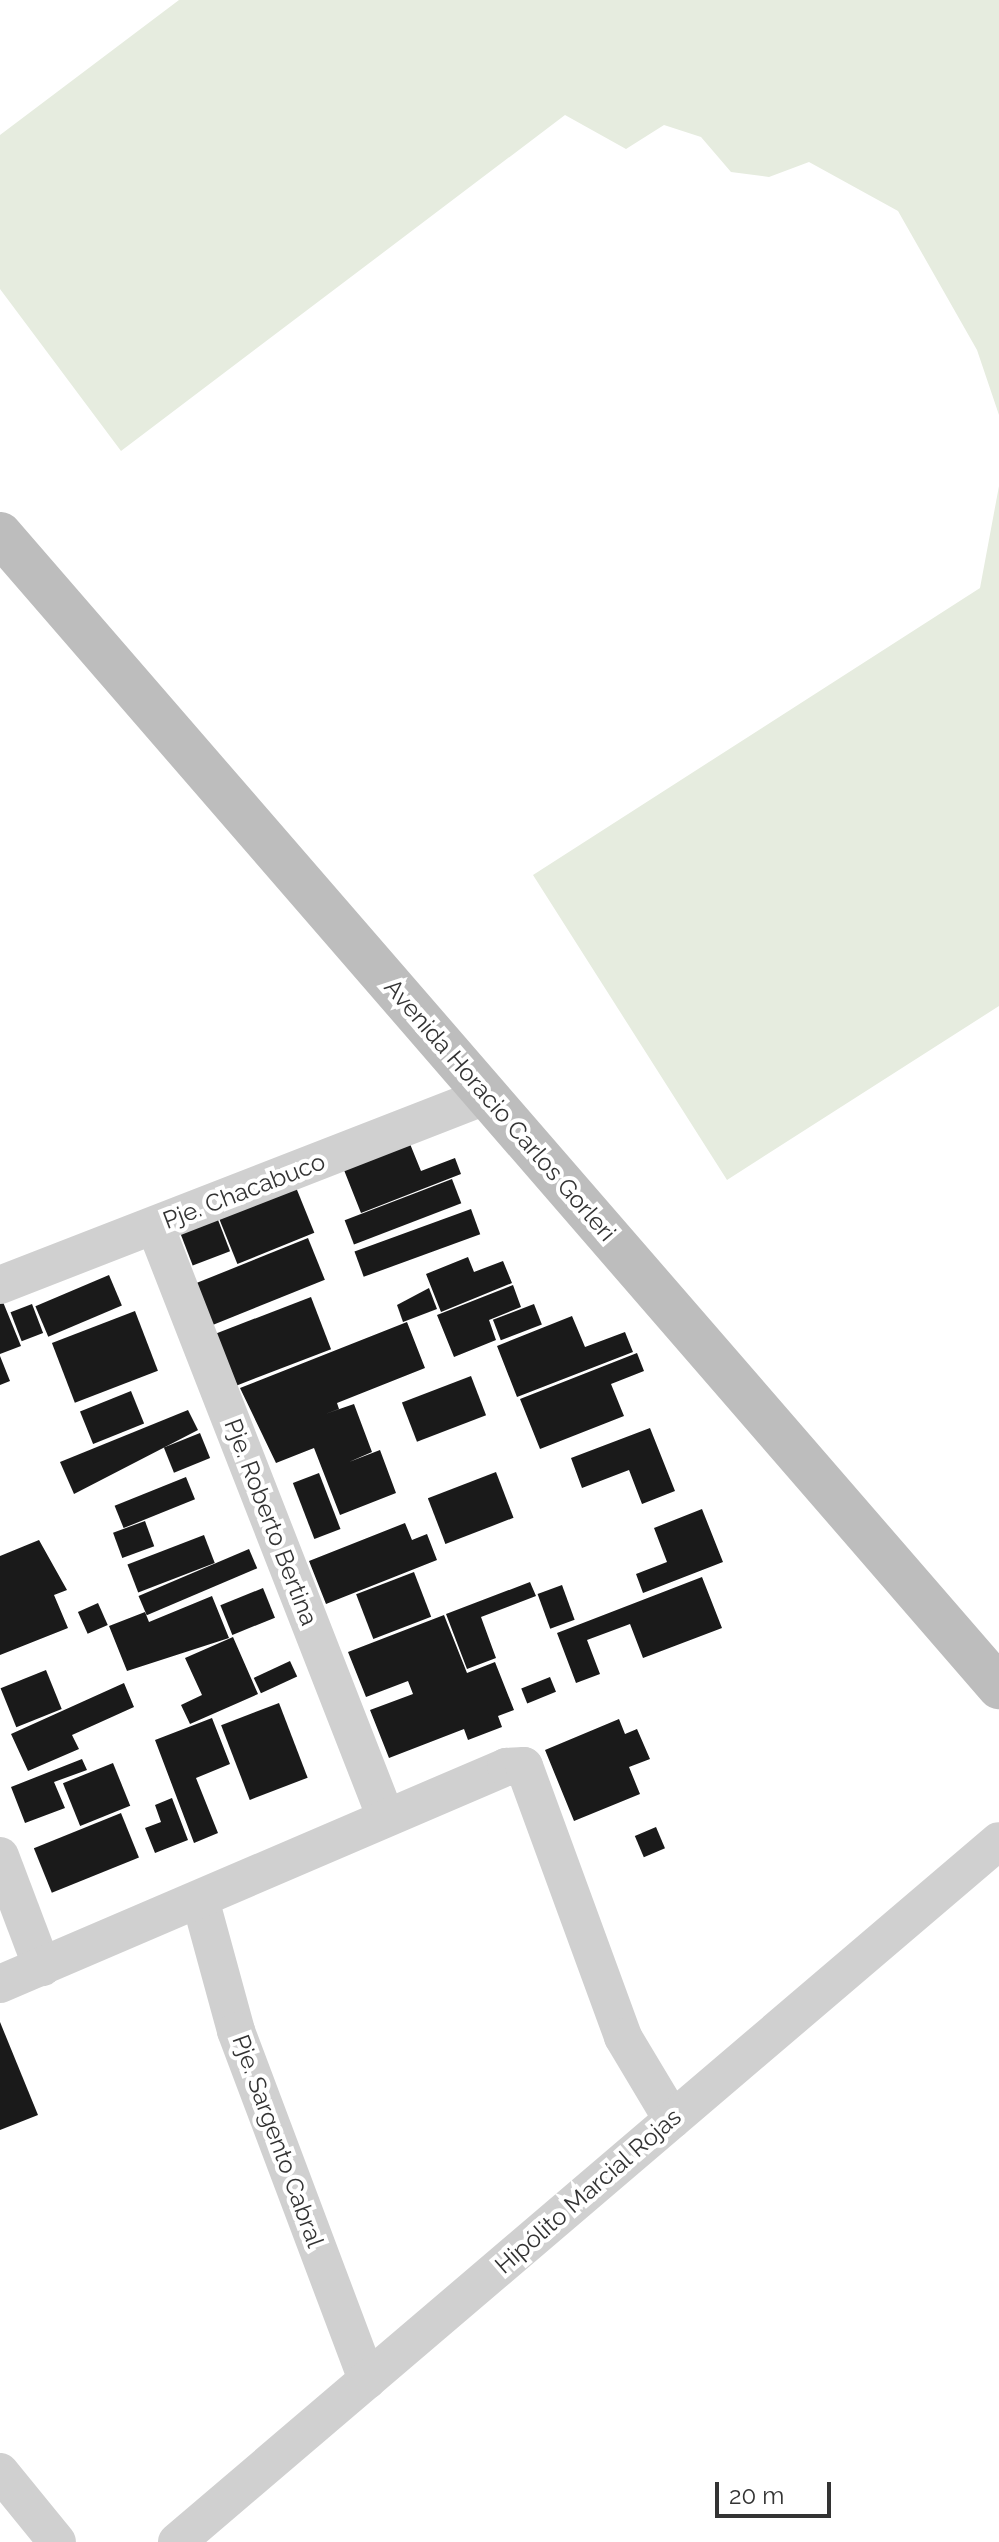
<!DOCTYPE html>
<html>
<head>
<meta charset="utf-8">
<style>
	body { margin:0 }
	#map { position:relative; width:999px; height:2542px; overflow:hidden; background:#fff; font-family:Raleway,sans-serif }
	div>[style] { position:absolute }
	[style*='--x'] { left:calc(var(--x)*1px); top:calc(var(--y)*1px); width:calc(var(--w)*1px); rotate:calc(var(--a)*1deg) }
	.green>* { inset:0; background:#e6ecdf }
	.building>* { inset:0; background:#1a1a1a; transform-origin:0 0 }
	.minor>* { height:38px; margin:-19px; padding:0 19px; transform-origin:19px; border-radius:19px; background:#d0d0d0 }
	.secondary>* { height:44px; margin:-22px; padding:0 22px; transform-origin:22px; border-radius:22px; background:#bdbdbd }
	span { translate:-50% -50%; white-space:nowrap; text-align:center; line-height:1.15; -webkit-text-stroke:8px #fff; paint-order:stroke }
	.street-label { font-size:24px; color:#333 }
	.scale { position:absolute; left:715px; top:2482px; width:116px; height:36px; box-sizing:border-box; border:4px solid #333; border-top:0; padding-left:10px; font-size:24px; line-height:28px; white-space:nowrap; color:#333; -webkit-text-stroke:6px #fff; paint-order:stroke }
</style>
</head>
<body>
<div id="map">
	<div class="green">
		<div style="clip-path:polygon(179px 0,999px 0,999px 415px,977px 350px,898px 211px,809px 162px,769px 177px,731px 172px,701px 137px,664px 125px,626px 149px,565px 115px,121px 451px,0 289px,0 135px)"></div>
		<div style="clip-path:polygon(999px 486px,999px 1006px,727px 1180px,533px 875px,980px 588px)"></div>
	</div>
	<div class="building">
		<div style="clip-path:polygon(406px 1134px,421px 1171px,455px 1158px,461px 1174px,361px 1213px,340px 1160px)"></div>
		<div style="left:452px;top:1179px;width:26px;height:115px;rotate:69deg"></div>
		<div style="left:293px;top:1180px;width:57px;height:83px;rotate:68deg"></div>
		<div style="left:471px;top:1209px;width:27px;height:124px;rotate:70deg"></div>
		<div style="left:215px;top:1212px;width:42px;height:40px;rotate:69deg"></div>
		<div style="left:308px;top:1238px;width:45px;height:123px;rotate:68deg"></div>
		<div style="clip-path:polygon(468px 1257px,474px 1272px,503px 1261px,512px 1283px,441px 1312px,426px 1274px)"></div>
		<div style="left:109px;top:1275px;width:33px;height:80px;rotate:67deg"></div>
		<div style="clip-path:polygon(513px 1285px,521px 1307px,489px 1320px,496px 1340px,454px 1357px,437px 1315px)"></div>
		<div style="clip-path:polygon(429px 1288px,437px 1309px,403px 1322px,397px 1305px)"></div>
		<div style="left:311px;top:1297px;width:56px;height:103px;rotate:69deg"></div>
		<div style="clip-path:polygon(3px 1302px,21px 1346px,0 1354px,0 1303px)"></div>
		<div style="left:32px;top:1304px;width:31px;height:23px;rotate:69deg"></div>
		<div style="left:534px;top:1304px;width:22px;height:44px;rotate:69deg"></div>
		<div style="left:135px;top:1311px;width:64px;height:89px;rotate:69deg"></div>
		<div style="clip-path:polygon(572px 1316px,585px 1347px,625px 1332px,633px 1352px,517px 1397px,497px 1346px)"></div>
		<div style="clip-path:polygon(407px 1322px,425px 1368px,337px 1403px,339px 1409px,325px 1414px,354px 1404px,372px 1452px,349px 1462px,380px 1450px,396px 1493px,340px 1515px,314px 1448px,276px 1463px,240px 1388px)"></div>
		<div style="clip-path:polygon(637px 1353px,644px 1371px,611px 1384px,624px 1416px,540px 1449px,520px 1399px)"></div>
		<div style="clip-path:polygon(0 1356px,10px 1381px,0 1385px)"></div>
		<div style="left:471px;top:1376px;width:42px;height:74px;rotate:69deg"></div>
		<div style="left:131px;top:1391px;width:35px;height:55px;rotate:68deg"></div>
		<div style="clip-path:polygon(188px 1410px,198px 1430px,74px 1494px,60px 1462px)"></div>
		<div style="clip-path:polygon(650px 1428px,675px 1491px,642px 1504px,629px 1470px,582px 1488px,571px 1458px)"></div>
		<div style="left:200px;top:1433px;width:27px;height:39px;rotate:68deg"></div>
		<div style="left:496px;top:1472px;width:49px;height:73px;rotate:69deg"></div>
		<div style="left:319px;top:1473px;width:60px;height:28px;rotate:69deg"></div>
		<div style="left:186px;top:1477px;width:24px;height:77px;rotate:68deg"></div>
		<div style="clip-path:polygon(702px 1509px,723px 1562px,643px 1593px,636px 1574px,667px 1562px,654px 1528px)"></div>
		<div style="left:145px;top:1521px;width:27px;height:34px;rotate:70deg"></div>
		<div style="clip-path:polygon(405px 1523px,412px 1540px,427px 1534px,437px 1560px,326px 1604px,309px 1561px)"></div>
		<div style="left:204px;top:1535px;width:30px;height:82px;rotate:69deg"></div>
		<div style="clip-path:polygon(39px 1540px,67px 1590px,54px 1595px,68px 1628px,0 1655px,0 1556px)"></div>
		<div style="left:249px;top:1549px;width:21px;height:120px;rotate:67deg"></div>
		<div style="left:414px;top:1572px;width:48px;height:62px;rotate:69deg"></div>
		<div style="clip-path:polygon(702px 1577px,722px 1628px,643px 1658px,630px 1624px,587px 1640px,600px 1674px,576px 1683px,557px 1633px)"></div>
		<div style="clip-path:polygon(530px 1582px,536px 1596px,481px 1617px,496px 1658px,467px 1669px,446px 1614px)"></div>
		<div style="left:562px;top:1585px;width:37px;height:26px;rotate:70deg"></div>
		<div style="left:263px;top:1588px;width:32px;height:46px;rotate:68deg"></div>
		<div style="clip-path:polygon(212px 1596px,229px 1638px,127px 1671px,109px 1626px,145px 1612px,149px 1622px)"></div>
		<div style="left:98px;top:1603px;width:24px;height:22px;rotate:66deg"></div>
		<div style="clip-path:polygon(444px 1615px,467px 1673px,495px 1662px,514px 1710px,498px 1716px,502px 1727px,468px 1740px,464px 1729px,389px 1758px,370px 1710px,413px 1694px,408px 1681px,366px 1697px,348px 1652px)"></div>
		<div style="clip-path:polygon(233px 1637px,258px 1694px,190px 1724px,181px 1705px,202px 1695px,185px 1658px)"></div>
		<div style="left:290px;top:1661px;width:17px;height:40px;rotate:65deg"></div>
		<div style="left:46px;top:1670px;width:42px;height:49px;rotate:68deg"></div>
		<div style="left:550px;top:1677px;width:16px;height:31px;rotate:68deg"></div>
		<div style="clip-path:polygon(124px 1683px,134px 1707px,72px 1735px,79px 1749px,28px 1771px,11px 1734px)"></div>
		<div style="left:279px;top:1703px;width:80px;height:62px;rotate:69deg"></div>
		<div style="clip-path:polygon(212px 1718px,230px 1764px,196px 1778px,218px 1833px,194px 1843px,155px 1740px)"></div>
		<div style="clip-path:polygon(619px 1719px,625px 1734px,637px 1729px,650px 1759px,629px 1767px,640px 1794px,574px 1821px,545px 1750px)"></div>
		<div style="clip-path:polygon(82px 1759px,87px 1770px,54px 1782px,65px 1808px,25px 1823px,11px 1787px)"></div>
		<div style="left:113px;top:1763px;width:46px;height:54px;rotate:68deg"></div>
		<div style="clip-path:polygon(172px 1798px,188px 1840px,155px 1853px,145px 1828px,161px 1822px,155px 1805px)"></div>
		<div style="left:121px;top:1813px;width:48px;height:94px;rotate:68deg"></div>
		<div style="left:656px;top:1827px;width:23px;height:23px;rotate:67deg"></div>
		<div style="clip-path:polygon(0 2022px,38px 2115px,0 2130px)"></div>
	</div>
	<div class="minor">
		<div style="--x:155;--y:1226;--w:635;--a:68.68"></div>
		<div style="--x:0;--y:1285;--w:524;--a:-21.27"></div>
		<div style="--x:0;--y:1856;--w:119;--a:69.3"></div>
		<div style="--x:200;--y:1899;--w:137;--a:74.7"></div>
		<div style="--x:236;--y:2031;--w:373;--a:69.4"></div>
		<div style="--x:0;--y:1984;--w:551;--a:-23.21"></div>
		<div style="--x:506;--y:1767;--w:18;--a:-3"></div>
		<div style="--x:524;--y:1766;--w:289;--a:69.9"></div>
		<div style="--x:623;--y:2037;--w:96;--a:59.1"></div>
		<div style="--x:0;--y:2472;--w:90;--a:50.8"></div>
		<div style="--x:177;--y:2542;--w:1080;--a:-40.46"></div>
	</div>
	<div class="secondary">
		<div style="--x:0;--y:534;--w:1526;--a:49.09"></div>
	</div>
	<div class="street-label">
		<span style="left:500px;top:1110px;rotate:49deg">Avenida Horacio Carlos Gorleri</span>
		<span style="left:244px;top:1191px;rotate:-21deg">Pje. Chacabuco</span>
		<span style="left:271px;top:1522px;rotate:69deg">Pje. Roberto Bertina</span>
		<span style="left:278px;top:2141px;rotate:70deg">Pje. Sargento Cabral</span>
		<span style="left:588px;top:2191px;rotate:-41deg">Hipólito Marcial Rojas</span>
	</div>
	<div class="scale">20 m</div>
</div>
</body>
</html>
